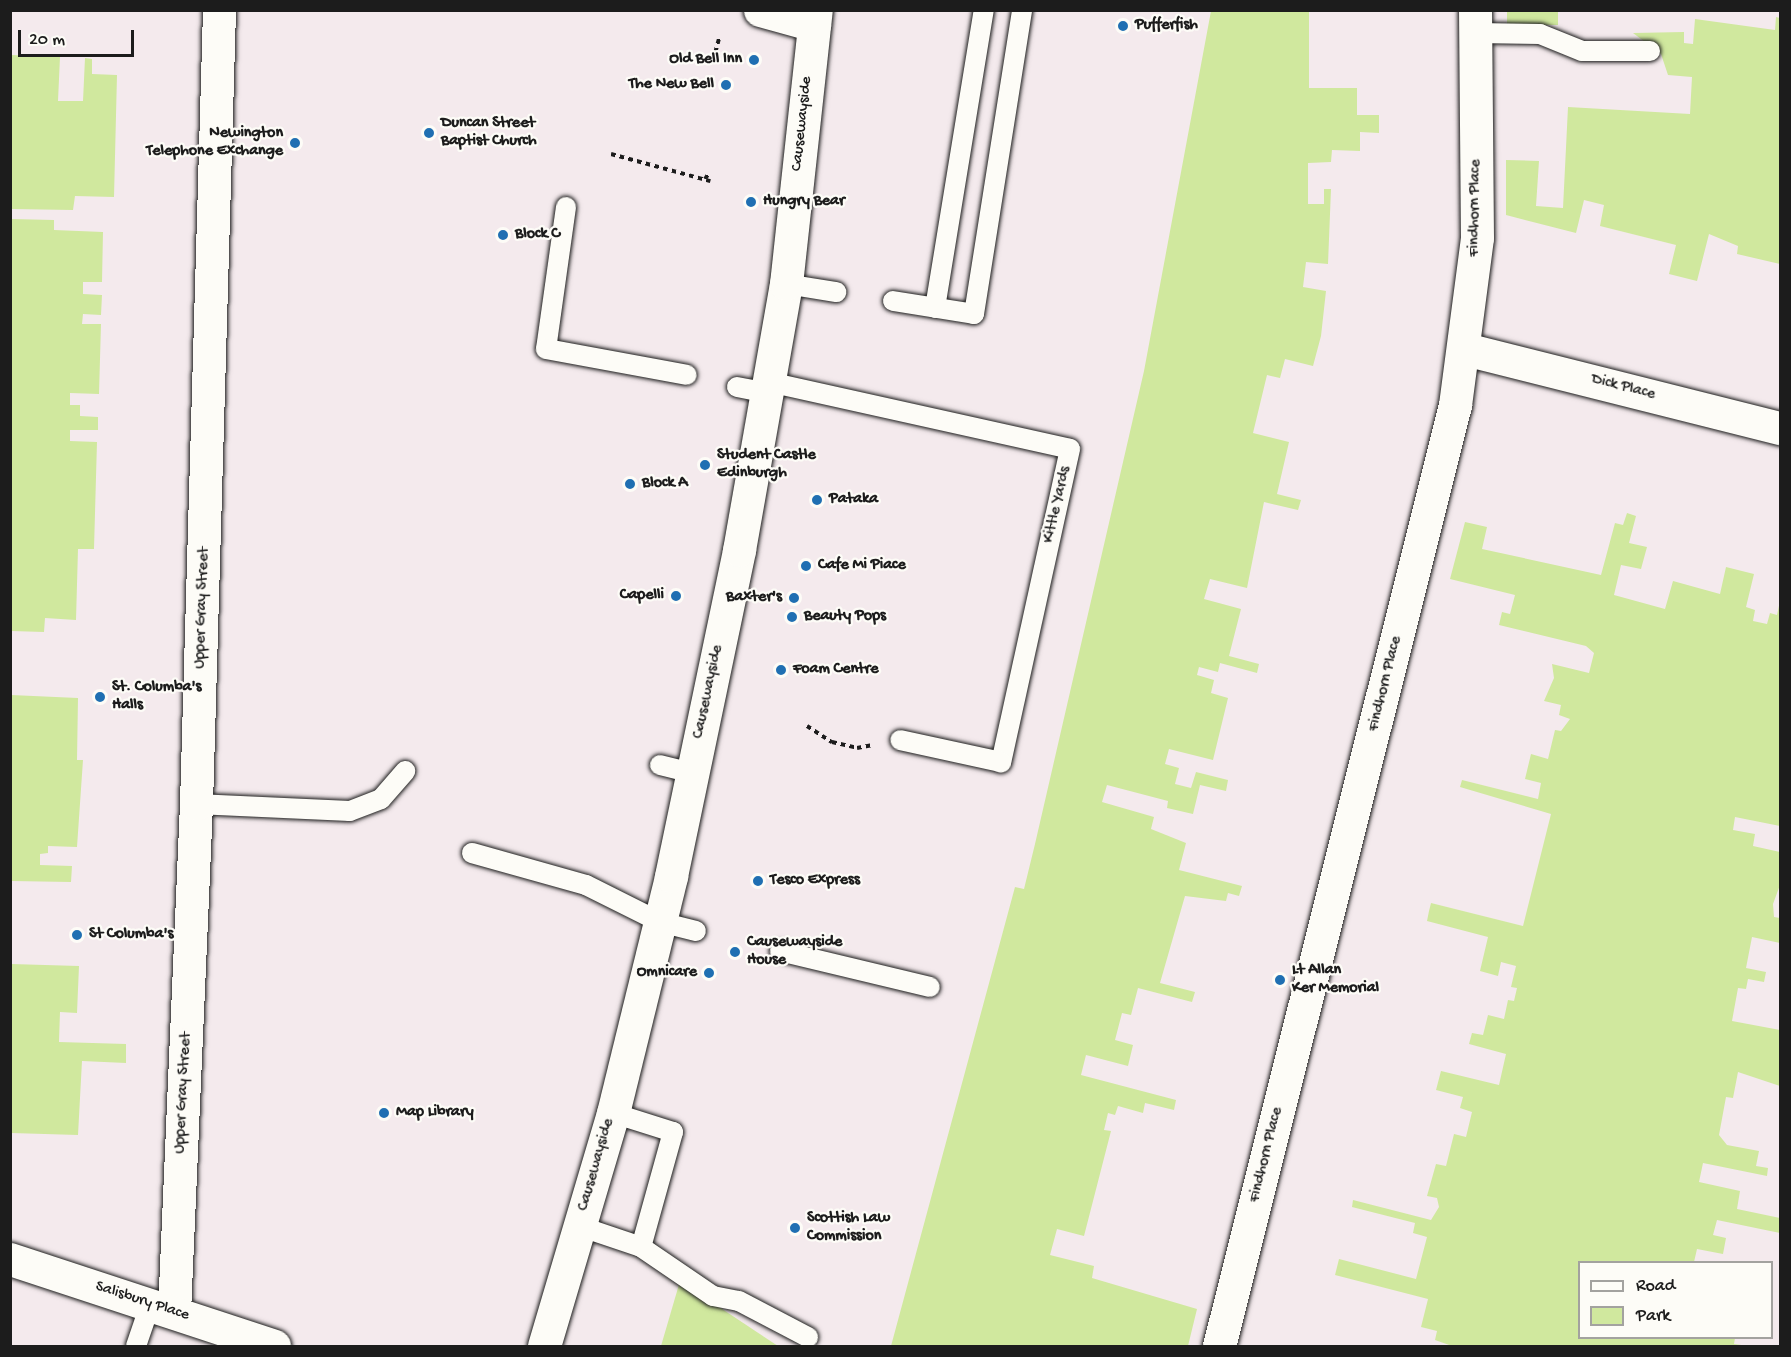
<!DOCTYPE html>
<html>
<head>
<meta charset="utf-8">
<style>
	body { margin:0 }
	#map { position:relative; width:1791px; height:1357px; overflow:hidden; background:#f4eaed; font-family:"Gochi Hand",sans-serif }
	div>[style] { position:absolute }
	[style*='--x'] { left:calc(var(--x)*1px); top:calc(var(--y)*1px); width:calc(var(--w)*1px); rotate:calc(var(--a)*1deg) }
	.green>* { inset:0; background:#d0e89e; transform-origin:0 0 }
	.path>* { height:4px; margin-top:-2px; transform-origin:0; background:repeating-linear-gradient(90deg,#1c1c1c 0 4.5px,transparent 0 9px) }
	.roads { filter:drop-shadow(0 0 2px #1c1c1c) drop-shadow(0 0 2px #1c1c1c) }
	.service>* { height:20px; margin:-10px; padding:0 10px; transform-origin:10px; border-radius:10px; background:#fdfcf7 }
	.minor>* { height:33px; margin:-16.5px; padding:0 16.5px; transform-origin:16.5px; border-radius:16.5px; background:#fdfcf7 }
	.tertiary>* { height:33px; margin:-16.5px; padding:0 16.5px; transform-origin:16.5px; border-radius:16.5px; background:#fdfcf7 }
	.dots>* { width:16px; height:16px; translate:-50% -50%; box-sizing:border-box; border:3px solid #fdfcf7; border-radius:50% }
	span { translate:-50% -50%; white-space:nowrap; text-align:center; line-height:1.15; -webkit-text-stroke:4.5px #fdfcf7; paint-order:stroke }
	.poi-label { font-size:16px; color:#1c1c1c; font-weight:700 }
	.left { translate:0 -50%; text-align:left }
	.right { translate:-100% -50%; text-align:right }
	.street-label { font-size:16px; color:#1c1c1c }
	.frame { position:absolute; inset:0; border:12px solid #1c1c1c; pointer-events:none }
	.legend { position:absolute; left:1578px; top:1261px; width:195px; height:78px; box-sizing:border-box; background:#fdfcf7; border:2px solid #a3a29f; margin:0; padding:8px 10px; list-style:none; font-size:18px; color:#1c1c1c }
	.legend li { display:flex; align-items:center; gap:12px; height:30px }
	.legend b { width:30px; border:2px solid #a3a29f }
	.scale { position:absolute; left:18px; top:30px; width:116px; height:27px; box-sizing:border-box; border:3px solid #1c1c1c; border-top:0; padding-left:8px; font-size:18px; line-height:21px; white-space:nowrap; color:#1c1c1c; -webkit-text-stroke:4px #fdfcf7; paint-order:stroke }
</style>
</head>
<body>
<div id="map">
	<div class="green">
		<div style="clip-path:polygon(1211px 11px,1309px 11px,1309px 88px,1357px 88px,1357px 115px,1379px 115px,1379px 133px,1360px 132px,1360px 151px,1332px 150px,1331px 162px,1308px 163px,1308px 204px,1324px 204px,1324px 189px,1331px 189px,1328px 264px,1306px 262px,1303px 287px,1326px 291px,1321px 336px,1313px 366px,1285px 359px,1280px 378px,1267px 375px,1253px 433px,1289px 442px,1277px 494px,1301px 500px,1298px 510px,1264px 502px,1247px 588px,1210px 579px,1204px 599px,1241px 609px,1229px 656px,1259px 664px,1257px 673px,1220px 663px,1218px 672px,1199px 667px,1197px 675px,1214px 680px,1211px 693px,1228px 698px,1213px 760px,1169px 749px,1165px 764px,1179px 768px,1175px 784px,1191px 788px,1196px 772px,1228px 780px,1226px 791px,1200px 785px,1193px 814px,1167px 808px,1168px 801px,1107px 785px,1102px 802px,1154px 817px,1151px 829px,1186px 843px,1179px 870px,1242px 886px,1239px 896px,1228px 893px,1226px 901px,1185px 896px,1160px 983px,1195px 992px,1192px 1002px,1138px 988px,1131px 1015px,1122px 1013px,1115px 1040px,1133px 1045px,1128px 1066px,1086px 1055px,1081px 1075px,1176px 1100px,1174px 1110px,1145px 1103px,1143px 1113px,1118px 1106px,1115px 1115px,1108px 1113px,1104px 1130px,1111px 1131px,1084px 1236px,1057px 1229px,1050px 1255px,1094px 1266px,1092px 1278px,1197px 1309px,1188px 1346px,891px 1346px,1015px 887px,1024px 889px,1035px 844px,1144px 371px)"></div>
		<div style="left:1507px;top:11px;width:51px;height:14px"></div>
		<div style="clip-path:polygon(1776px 17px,1780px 18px,1780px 264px,1737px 254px,1738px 246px,1709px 234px,1697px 281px,1669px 274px,1676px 245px,1600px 226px,1604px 205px,1584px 200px,1576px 233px,1506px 215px,1506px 160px,1539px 161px,1536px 206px,1563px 208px,1568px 107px,1690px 114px,1692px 77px,1668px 75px,1661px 54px,1633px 33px,1684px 32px,1684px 43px,1693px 44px,1695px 19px,1775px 30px)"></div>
		<div style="clip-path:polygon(11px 55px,60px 57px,58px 101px,83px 101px,85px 58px,92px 59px,92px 74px,117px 75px,114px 197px,75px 196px,73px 210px,11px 209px)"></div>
		<div style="clip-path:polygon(11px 219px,54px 220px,54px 230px,103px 232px,102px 282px,83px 282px,83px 294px,102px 295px,101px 315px,83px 314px,82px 324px,101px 324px,99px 394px,70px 393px,70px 405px,80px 405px,80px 416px,98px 417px,98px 430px,70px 430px,70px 441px,97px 442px,94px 549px,78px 549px,76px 620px,45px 618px,44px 632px,11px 631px)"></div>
		<div style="clip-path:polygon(1627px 513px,1636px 516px,1629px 543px,1647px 547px,1641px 569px,1621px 565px,1614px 595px,1665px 609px,1673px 581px,1720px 594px,1726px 567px,1754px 574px,1746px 607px,1755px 610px,1753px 621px,1767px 624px,1770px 613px,1777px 615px,1780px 601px,1780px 826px,1735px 817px,1733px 830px,1755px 834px,1753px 846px,1780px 852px,1780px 885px,1773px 904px,1774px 917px,1780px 918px,1780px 943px,1752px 937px,1746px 968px,1766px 972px,1764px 982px,1748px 979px,1746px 989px,1738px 988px,1732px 1021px,1780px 1030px,1780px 1086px,1738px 1072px,1733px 1098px,1726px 1097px,1719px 1135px,1727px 1145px,1759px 1151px,1756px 1166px,1768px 1168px,1767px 1176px,1703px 1163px,1699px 1182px,1740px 1191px,1737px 1209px,1780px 1218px,1780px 1233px,1717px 1220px,1713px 1235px,1726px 1238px,1723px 1254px,1697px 1249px,1694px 1262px,1580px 1262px,1580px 1338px,1735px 1338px,1734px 1344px,1749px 1346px,1452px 1346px,1435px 1340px,1437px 1331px,1421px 1327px,1428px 1299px,1335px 1275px,1339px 1259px,1416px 1279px,1427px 1237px,1413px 1233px,1415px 1223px,1352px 1207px,1353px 1200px,1431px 1220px,1439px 1207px,1437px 1198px,1427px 1196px,1436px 1164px,1446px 1166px,1454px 1134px,1466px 1137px,1472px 1112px,1460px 1108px,1463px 1097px,1436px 1090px,1441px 1071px,1499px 1085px,1506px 1054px,1469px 1044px,1472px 1033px,1483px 1035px,1488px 1015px,1504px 1019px,1508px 1000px,1514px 1001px,1517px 988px,1511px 987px,1516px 966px,1501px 962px,1498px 976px,1480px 971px,1488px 937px,1427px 921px,1429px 911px,1431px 903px,1523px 926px,1551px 814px,1460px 787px,1462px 780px,1538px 799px,1541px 783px,1525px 779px,1531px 754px,1548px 759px,1555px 730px,1561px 731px,1570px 719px,1559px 715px,1561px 705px,1544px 701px,1554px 678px,1552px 664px,1589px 673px,1594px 653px,1586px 646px,1499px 625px,1502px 612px,1510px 614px,1515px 595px,1450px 579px,1465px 522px,1487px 527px,1482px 549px,1601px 575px,1615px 523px,1623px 525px)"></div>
		<div style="clip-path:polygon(11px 695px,78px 698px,77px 760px,83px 760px,77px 847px,48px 846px,48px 853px,40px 854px,40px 865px,72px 866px,71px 882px,11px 881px)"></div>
		<div style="clip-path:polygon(11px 964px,79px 966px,77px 1013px,60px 1012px,59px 1042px,126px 1044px,126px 1063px,82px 1061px,78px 1135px,11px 1133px)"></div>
		<div style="clip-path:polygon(680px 1281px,778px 1346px,661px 1346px)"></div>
	</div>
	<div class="path">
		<div style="--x:713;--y:61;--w:24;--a:-75"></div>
		<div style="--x:611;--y:154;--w:103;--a:15.3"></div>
		<div style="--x:705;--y:179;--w:7;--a:-56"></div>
		<div style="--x:807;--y:726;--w:30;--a:33"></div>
		<div style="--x:832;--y:742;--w:26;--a:13"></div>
		<div style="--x:857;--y:748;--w:16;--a:-11"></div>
	</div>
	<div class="roads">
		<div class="service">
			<div style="--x:1475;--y:33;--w:65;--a:0.9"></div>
			<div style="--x:1540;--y:34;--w:45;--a:22"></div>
			<div style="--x:1582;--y:51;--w:68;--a:0"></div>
			<div style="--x:566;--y:207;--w:143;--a:98"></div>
			<div style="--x:546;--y:349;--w:143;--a:10.4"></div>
			<div style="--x:786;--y:284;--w:51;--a:9.1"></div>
			<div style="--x:893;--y:301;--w:82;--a:9.1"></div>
			<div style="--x:974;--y:314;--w:308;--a:-81"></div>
			<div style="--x:935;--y:308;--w:302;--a:-80.7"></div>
			<div style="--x:769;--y:382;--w:308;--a:12.5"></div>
			<div style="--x:1070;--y:449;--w:321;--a:102.4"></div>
			<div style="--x:1001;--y:762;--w:103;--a:-167.7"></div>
			<div style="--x:737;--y:387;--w:31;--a:11"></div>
			<div style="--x:660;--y:765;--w:33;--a:14"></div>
			<div style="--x:196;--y:804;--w:154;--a:2.6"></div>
			<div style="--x:350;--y:811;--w:33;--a:-21"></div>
			<div style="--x:381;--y:799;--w:37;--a:-49"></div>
			<div style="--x:472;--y:853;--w:118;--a:15.7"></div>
			<div style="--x:586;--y:885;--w:83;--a:26.6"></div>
			<div style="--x:660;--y:922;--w:37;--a:14"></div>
			<div style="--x:780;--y:951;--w:154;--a:13.5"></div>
			<div style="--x:613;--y:1113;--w:63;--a:17.6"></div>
			<div style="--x:673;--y:1132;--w:119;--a:105.5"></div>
			<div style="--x:579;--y:1226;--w:65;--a:18.7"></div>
			<div style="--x:641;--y:1247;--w:87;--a:34.2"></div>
			<div style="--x:713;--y:1296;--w:26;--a:11"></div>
			<div style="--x:739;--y:1301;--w:78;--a:27.6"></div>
			<div style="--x:136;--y:1346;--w:43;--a:-71.1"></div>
		</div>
		<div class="minor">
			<div style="--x:760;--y:10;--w:56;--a:15.5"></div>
			<div style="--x:1465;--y:349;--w:325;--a:14.1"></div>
			<div style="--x:174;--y:1312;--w:508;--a:-87.52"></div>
			<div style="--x:196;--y:804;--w:794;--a:-88.34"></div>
			<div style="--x:1219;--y:1346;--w:970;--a:-75.92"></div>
			<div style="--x:1455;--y:405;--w:168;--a:-82.5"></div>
			<div style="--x:1477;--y:238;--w:228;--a:-90.5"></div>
		</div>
		<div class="tertiary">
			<div style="--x:10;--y:1259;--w:278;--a:18.2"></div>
			<div style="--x:544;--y:1346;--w:243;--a:-73.5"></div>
			<div style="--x:613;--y:1113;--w:244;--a:-76.2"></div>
			<div style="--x:671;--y:876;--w:333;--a:-78.2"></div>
			<div style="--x:739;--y:550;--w:270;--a:-80"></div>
			<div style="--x:786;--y:284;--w:276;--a:-83.8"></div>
		</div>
	</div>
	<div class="dots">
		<div style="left:1123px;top:26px;background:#1f6fb2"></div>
		<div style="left:754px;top:60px;background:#1f6fb2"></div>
		<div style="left:726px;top:85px;background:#1f6fb2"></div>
		<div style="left:429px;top:133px;background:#1f6fb2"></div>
		<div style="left:295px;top:143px;background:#1f6fb2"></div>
		<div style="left:751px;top:202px;background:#1f6fb2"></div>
		<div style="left:503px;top:235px;background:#1f6fb2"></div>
		<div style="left:705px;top:465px;background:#1f6fb2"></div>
		<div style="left:630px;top:484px;background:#1f6fb2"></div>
		<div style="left:817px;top:500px;background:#1f6fb2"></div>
		<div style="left:806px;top:566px;background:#1f6fb2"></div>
		<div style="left:676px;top:596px;background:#1f6fb2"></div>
		<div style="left:794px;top:598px;background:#1f6fb2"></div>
		<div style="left:792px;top:617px;background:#1f6fb2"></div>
		<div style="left:781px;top:670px;background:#1f6fb2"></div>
		<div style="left:100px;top:697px;background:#1f6fb2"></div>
		<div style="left:758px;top:881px;background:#1f6fb2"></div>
		<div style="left:77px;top:935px;background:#1f6fb2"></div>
		<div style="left:735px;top:952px;background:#1f6fb2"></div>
		<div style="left:709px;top:973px;background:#1f6fb2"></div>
		<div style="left:1280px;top:980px;background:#1f6fb2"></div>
		<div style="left:384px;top:1113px;background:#1f6fb2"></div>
		<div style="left:795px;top:1228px;background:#1f6fb2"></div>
	</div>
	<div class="poi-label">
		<span class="left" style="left:1135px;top:26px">Pufferfish</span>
		<span class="right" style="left:742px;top:60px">Old Bell Inn</span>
		<span class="right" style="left:714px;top:85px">The New Bell</span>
		<span class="left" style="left:441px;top:133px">Duncan Street<br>Baptist Church</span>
		<span class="right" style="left:283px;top:143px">Newington<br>Telephone Exchange</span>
		<span class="left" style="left:763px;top:202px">Hungry Bear</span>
		<span class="left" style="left:515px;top:235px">Block C</span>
		<span class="left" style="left:717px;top:465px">Student Castle<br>Edinburgh</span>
		<span class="left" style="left:642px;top:484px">Block A</span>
		<span class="left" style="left:829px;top:500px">Pataka</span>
		<span class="left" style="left:818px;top:566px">Cafe Mi Piace</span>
		<span class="right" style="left:664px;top:596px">Capelli</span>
		<span class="right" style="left:782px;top:598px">Baxter's</span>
		<span class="left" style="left:804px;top:617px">Beauty Pops</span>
		<span class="left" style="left:793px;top:670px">Foam Centre</span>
		<span class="left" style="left:112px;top:697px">St. Columba's<br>Halls</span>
		<span class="left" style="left:770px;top:881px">Tesco Express</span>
		<span class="left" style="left:89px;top:935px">St Columba's</span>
		<span class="left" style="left:747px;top:952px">Causewayside<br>House</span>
		<span class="left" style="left:1292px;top:980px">Lt Allan<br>Ker Memorial</span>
		<span class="right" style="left:697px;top:973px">Omnicare</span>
		<span class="left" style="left:396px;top:1113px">Map Library</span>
		<span class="left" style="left:807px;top:1228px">Scottish Law<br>Commission</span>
	</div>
	<div class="street-label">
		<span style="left:803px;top:124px;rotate:-84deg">Causewayside</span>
		<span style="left:1476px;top:208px;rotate:-89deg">Findhorn Place</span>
		<span style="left:1623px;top:388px;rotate:14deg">Dick Place</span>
		<span style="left:1058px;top:505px;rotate:-77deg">Kittle Yards</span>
		<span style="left:203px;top:608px;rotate:-88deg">Upper Gray Street</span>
		<span style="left:1386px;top:684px;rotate:-76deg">Findhorn Place</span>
		<span style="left:709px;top:692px;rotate:-78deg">Causewayside</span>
		<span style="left:184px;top:1093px;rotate:-87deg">Upper Gray Street</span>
		<span style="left:1267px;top:1155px;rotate:-76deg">Findhorn Place</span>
		<span style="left:597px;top:1165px;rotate:-74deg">Causewayside</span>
		<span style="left:142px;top:1302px;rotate:18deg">Salisbury Place</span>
	</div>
	<div class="frame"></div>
	<ul class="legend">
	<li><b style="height:8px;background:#fdfcf7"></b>Road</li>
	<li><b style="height:16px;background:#d0e89e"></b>Park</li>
	</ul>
	<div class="scale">20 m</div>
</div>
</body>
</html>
